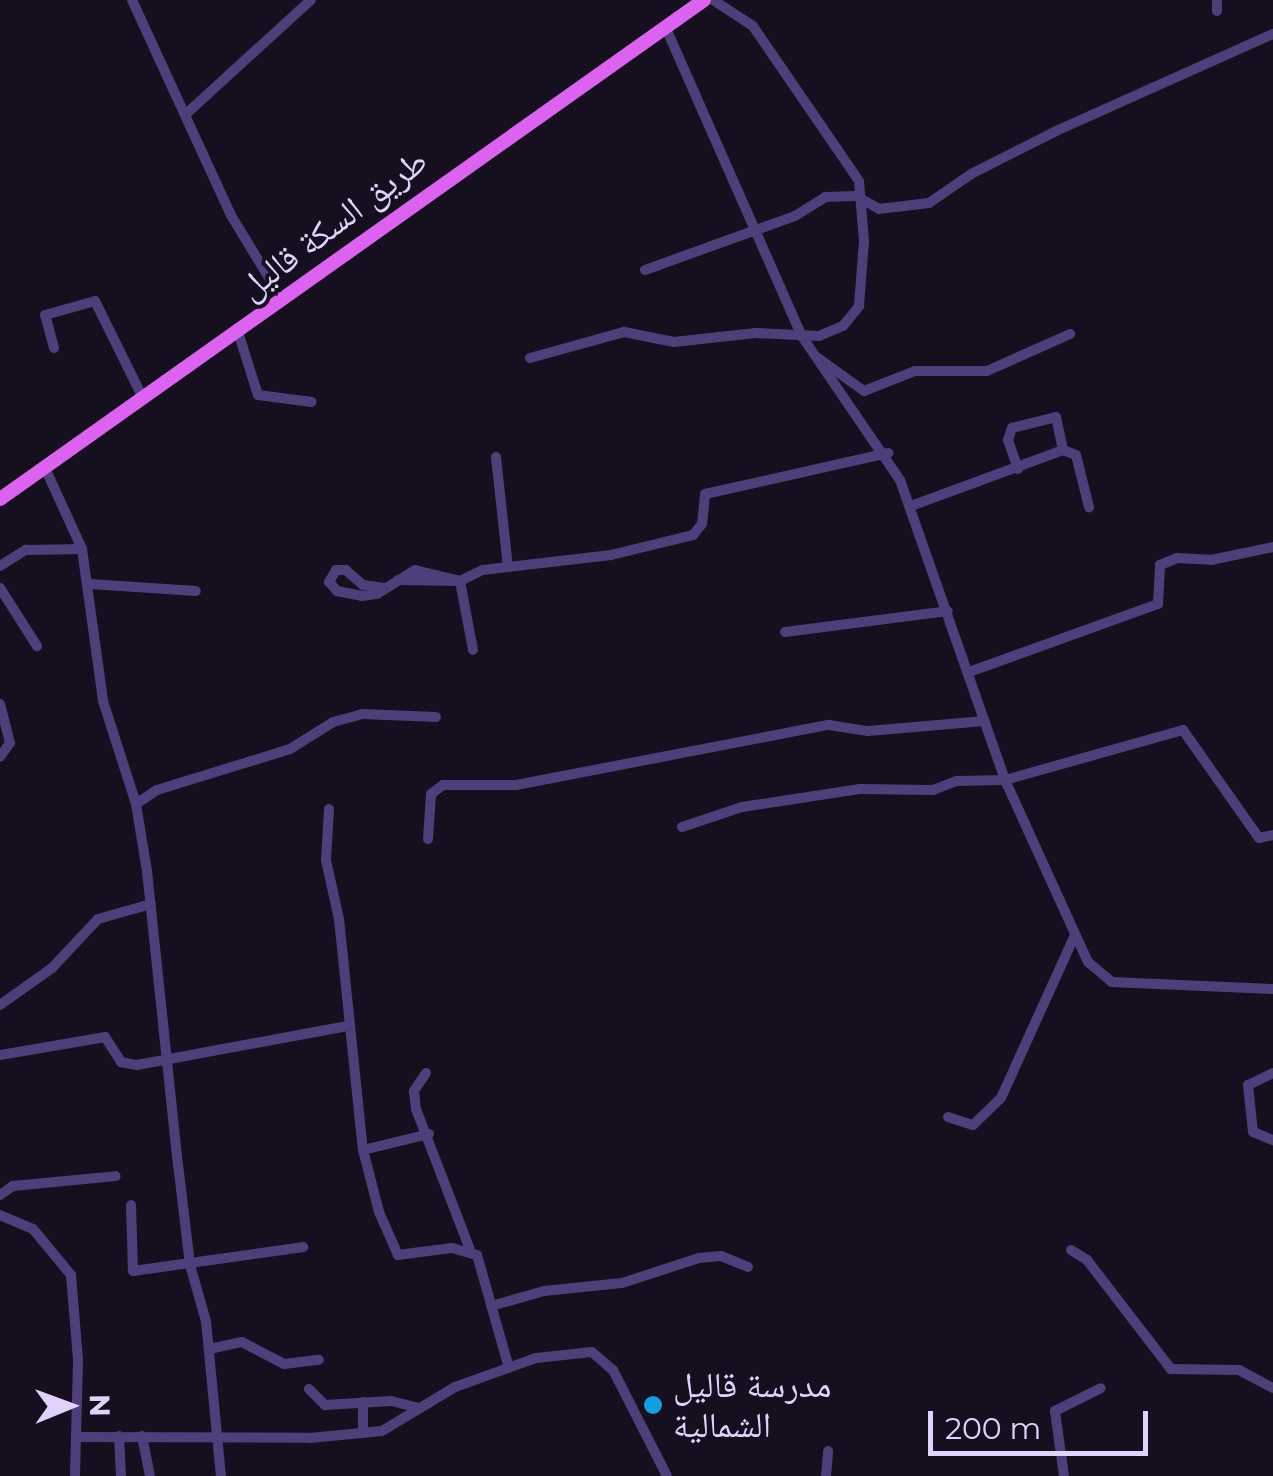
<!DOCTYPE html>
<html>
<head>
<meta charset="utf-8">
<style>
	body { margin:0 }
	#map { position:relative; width:1273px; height:1476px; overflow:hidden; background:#160f20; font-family:Montserrat,"Noto Naskh Arabic",sans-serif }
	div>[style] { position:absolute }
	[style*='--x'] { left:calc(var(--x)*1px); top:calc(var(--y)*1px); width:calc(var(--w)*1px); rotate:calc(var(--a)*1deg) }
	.minor>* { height:10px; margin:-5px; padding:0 5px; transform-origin:5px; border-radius:5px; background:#4e3e7a }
	.major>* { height:14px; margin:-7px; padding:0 7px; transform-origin:7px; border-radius:7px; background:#dc63f0 }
	.dots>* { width:28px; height:28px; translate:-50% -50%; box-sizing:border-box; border:5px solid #160f20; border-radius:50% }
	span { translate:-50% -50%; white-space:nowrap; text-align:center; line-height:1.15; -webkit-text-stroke:8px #160f20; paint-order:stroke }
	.street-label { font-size:35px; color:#e0d2fb }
	.poi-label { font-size:35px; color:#e0d2fb }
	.left { translate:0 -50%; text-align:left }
	.north { position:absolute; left:20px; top:1356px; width:100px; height:100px; -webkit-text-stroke:8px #160f20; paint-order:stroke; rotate:89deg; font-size:28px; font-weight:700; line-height:40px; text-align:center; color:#e0d2fb }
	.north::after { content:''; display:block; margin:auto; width:35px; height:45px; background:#e0d2fb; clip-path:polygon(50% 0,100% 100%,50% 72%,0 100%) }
	.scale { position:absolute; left:928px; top:1411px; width:220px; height:45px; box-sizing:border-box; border:5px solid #e0d2fb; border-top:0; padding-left:12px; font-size:30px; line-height:35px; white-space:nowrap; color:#e0d2fb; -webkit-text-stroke:8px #160f20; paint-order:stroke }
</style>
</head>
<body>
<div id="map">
	<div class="minor">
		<div style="--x:132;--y:0;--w:239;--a:65.3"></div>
		<div style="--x:232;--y:217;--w:98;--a:58.7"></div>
		<div style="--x:1217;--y:0;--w:11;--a:90"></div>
		<div style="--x:665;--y:26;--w:338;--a:66.2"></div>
		<div style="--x:801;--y:335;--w:176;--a:55.7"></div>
		<div style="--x:900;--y:480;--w:318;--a:70.7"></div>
		<div style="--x:1005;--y:780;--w:200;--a:65.5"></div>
		<div style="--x:1088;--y:962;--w:31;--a:40"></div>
		<div style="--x:1112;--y:982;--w:161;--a:2.5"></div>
		<div style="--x:186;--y:114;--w:169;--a:-42.4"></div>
		<div style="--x:645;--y:270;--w:159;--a:-19.8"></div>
		<div style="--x:795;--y:216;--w:36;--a:-32"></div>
		<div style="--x:825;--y:197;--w:31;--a:-2"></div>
		<div style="--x:856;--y:196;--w:26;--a:29"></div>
		<div style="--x:879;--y:209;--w:50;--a:-6.8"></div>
		<div style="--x:929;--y:203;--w:51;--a:-34.6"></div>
		<div style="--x:971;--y:174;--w:95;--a:-26.8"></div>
		<div style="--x:1056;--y:131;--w:238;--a:-24.1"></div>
		<div style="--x:238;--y:332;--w:66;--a:72.4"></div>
		<div style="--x:258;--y:395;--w:54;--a:7.4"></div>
		<div style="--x:54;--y:348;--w:34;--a:-105"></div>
		<div style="--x:45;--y:315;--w:52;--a:-15.6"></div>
		<div style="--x:95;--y:301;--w:106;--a:63.7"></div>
		<div style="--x:530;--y:358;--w:98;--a:-15.5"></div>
		<div style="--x:624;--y:332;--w:51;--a:11.3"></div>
		<div style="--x:674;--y:342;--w:82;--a:-6.3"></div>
		<div style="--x:756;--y:333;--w:63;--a:2.7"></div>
		<div style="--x:819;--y:336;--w:26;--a:-23"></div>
		<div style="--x:843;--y:326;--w:26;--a:-51"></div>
		<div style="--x:859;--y:306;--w:65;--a:-85.6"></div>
		<div style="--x:864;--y:241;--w:60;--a:-94.8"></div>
		<div style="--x:859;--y:181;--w:188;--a:-124.4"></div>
		<div style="--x:753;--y:26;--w:48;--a:-147"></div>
		<div style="--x:818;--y:358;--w:57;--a:35.7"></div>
		<div style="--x:864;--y:391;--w:55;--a:-21.4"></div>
		<div style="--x:915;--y:371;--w:72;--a:0"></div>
		<div style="--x:987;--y:371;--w:91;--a:-24"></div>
		<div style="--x:496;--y:457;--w:111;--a:83.8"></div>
		<div style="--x:45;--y:468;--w:89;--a:65.4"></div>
		<div style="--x:82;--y:549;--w:153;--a:82.1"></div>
		<div style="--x:103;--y:701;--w:108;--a:72.2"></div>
		<div style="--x:136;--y:804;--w:68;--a:80.7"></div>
		<div style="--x:147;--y:871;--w:295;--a:84"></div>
		<div style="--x:178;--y:1164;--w:102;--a:83.2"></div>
		<div style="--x:190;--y:1265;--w:58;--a:74.1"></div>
		<div style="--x:206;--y:1321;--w:156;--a:84.5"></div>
		<div style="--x:1018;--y:469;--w:31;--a:-109"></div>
		<div style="--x:1008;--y:440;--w:13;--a:-72"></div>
		<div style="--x:1012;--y:428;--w:45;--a:-14"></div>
		<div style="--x:1056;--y:417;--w:34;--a:78"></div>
		<div style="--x:911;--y:506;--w:162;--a:-20.2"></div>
		<div style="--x:1063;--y:450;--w:14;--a:21"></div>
		<div style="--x:1076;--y:455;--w:54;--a:76"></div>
		<div style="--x:0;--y:566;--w:31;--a:-32"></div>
		<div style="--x:26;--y:550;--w:56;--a:-1"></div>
		<div style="--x:398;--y:580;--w:62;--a:0.9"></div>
		<div style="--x:460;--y:581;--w:70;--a:79.3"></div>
		<div style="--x:90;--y:584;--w:106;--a:3.8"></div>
		<div style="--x:0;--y:588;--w:69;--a:57.5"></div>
		<div style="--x:385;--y:588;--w:22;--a:-172"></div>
		<div style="--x:363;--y:585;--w:23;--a:-139"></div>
		<div style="--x:346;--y:570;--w:10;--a:180"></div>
		<div style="--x:336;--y:570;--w:14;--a:120"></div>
		<div style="--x:329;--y:582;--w:12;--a:48"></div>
		<div style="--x:337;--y:591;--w:25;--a:11"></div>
		<div style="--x:362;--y:596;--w:15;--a:-8"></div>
		<div style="--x:377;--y:594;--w:45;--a:-32.3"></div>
		<div style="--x:415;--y:570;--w:46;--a:13.7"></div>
		<div style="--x:460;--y:581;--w:25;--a:-26"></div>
		<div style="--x:483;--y:570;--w:129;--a:-6.7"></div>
		<div style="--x:611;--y:555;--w:84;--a:-13.7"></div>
		<div style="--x:693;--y:535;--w:14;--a:-51"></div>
		<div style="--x:702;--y:524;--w:30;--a:-84"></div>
		<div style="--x:705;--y:494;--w:188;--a:-12.6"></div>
		<div style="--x:785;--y:632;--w:164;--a:-7.3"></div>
		<div style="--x:969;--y:672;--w:201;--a:-19.8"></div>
		<div style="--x:1158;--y:604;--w:39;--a:-87"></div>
		<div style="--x:1160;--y:565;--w:18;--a:-22"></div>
		<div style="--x:1177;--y:558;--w:34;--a:3"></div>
		<div style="--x:1211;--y:560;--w:63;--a:-11.8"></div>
		<div style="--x:0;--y:704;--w:40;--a:75.6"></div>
		<div style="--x:10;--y:743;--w:17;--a:126"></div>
		<div style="--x:136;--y:804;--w:25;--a:-34"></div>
		<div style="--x:157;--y:790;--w:139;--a:-17.1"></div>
		<div style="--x:290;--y:749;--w:51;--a:-32.1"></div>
		<div style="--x:333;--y:722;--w:30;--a:-15"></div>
		<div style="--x:362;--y:714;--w:74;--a:2.3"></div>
		<div style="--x:329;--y:809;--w:51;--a:93.4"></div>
		<div style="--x:326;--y:860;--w:60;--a:77.6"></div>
		<div style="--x:339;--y:919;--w:232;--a:84.1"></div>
		<div style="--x:363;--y:1150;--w:64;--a:75.5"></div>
		<div style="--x:379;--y:1212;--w:47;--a:66.2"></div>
		<div style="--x:398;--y:1255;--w:54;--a:-7.4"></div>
		<div style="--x:452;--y:1248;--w:26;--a:16"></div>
		<div style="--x:477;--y:1255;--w:117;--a:74.2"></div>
		<div style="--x:682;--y:827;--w:63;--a:-18.4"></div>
		<div style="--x:742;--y:807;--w:119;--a:-8.7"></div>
		<div style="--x:860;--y:789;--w:73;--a:0.8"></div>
		<div style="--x:933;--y:790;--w:26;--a:-21"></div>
		<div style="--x:957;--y:781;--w:48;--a:-1.2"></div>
		<div style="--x:1005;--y:780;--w:185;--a:-15.7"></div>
		<div style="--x:1183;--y:730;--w:132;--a:54.9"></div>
		<div style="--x:1259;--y:838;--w:14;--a:-12"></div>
		<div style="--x:428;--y:839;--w:45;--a:-86.2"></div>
		<div style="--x:431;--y:794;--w:15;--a:-37"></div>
		<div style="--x:443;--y:785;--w:73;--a:0"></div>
		<div style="--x:516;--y:785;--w:319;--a:-10.9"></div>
		<div style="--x:829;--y:725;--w:39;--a:9"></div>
		<div style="--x:868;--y:731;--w:117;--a:-4.9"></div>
		<div style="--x:0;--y:1005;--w:64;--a:-35.4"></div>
		<div style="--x:52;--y:968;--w:67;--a:-46.8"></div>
		<div style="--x:98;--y:919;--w:55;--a:-15.8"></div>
		<div style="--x:0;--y:1055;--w:107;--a:-9.7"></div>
		<div style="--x:105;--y:1037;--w:30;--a:57"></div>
		<div style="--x:121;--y:1062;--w:16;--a:11"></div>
		<div style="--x:137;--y:1065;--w:214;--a:-10.5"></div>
		<div style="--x:426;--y:1073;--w:22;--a:124"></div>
		<div style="--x:414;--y:1091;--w:18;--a:84"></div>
		<div style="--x:416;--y:1109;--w:151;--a:69"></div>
		<div style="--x:1273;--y:1073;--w:28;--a:154"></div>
		<div style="--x:1248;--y:1085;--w:47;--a:83.9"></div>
		<div style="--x:1253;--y:1132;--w:22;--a:22"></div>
		<div style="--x:948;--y:1117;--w:26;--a:18"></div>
		<div style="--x:973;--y:1125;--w:39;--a:-44"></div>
		<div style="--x:1001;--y:1098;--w:177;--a:-65.6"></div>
		<div style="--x:363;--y:1150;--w:68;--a:-13.6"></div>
		<div style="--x:0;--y:1195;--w:16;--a:-35"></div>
		<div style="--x:13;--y:1186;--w:103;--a:-5.5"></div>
		<div style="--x:131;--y:1205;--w:66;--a:88.3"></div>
		<div style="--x:133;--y:1271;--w:172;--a:-8"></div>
		<div style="--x:0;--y:1215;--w:36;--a:23"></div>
		<div style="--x:33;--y:1229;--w:60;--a:50.4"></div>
		<div style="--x:71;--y:1275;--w:86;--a:85.3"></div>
		<div style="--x:78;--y:1361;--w:115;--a:91.5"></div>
		<div style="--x:1071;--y:1250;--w:19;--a:32"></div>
		<div style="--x:1087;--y:1260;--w:138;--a:52.4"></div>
		<div style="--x:1171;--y:1369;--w:68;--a:0.8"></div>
		<div style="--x:1239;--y:1370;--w:38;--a:28"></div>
		<div style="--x:491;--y:1306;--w:55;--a:-15.8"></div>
		<div style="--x:544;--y:1291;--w:78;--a:-5.9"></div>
		<div style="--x:622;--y:1283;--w:81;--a:-18"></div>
		<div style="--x:699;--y:1258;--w:22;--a:-5"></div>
		<div style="--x:721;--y:1256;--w:29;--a:22"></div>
		<div style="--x:209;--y:1349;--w:34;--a:-12"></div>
		<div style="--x:242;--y:1342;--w:47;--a:27.6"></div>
		<div style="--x:284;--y:1364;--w:35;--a:-7"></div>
		<div style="--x:309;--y:1389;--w:23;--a:45"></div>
		<div style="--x:325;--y:1405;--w:66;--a:-3.5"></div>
		<div style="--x:391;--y:1401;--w:30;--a:14"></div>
		<div style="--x:363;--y:1402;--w:31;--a:90"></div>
		<div style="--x:119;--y:1436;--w:40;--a:87.1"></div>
		<div style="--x:142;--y:1436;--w:41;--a:78.7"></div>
		<div style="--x:77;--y:1437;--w:233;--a:0.2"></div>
		<div style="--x:310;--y:1438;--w:72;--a:-5.6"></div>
		<div style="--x:382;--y:1431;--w:85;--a:-31.1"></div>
		<div style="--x:455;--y:1387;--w:86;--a:-19.7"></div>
		<div style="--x:536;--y:1358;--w:56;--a:-6.1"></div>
		<div style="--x:592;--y:1352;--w:28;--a:41"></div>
		<div style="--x:613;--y:1370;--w:119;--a:63"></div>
		<div style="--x:826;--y:1476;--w:25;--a:-85"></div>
		<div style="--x:1064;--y:1476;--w:66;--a:-97.9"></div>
		<div style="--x:1055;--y:1411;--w:51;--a:-26.6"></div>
	</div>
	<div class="major">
		<div style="--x:0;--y:499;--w:863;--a:-35.33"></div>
	</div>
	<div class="dots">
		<div style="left:653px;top:1405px;background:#159fe3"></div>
	</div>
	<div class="street-label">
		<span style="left:333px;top:224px;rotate:-37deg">طريق السكة قاليل</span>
	</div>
	<div class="poi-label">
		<span class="left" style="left:673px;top:1405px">مدرسة قاليل<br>الشمالية</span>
	</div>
	<div class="north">N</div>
	<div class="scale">200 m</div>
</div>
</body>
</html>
